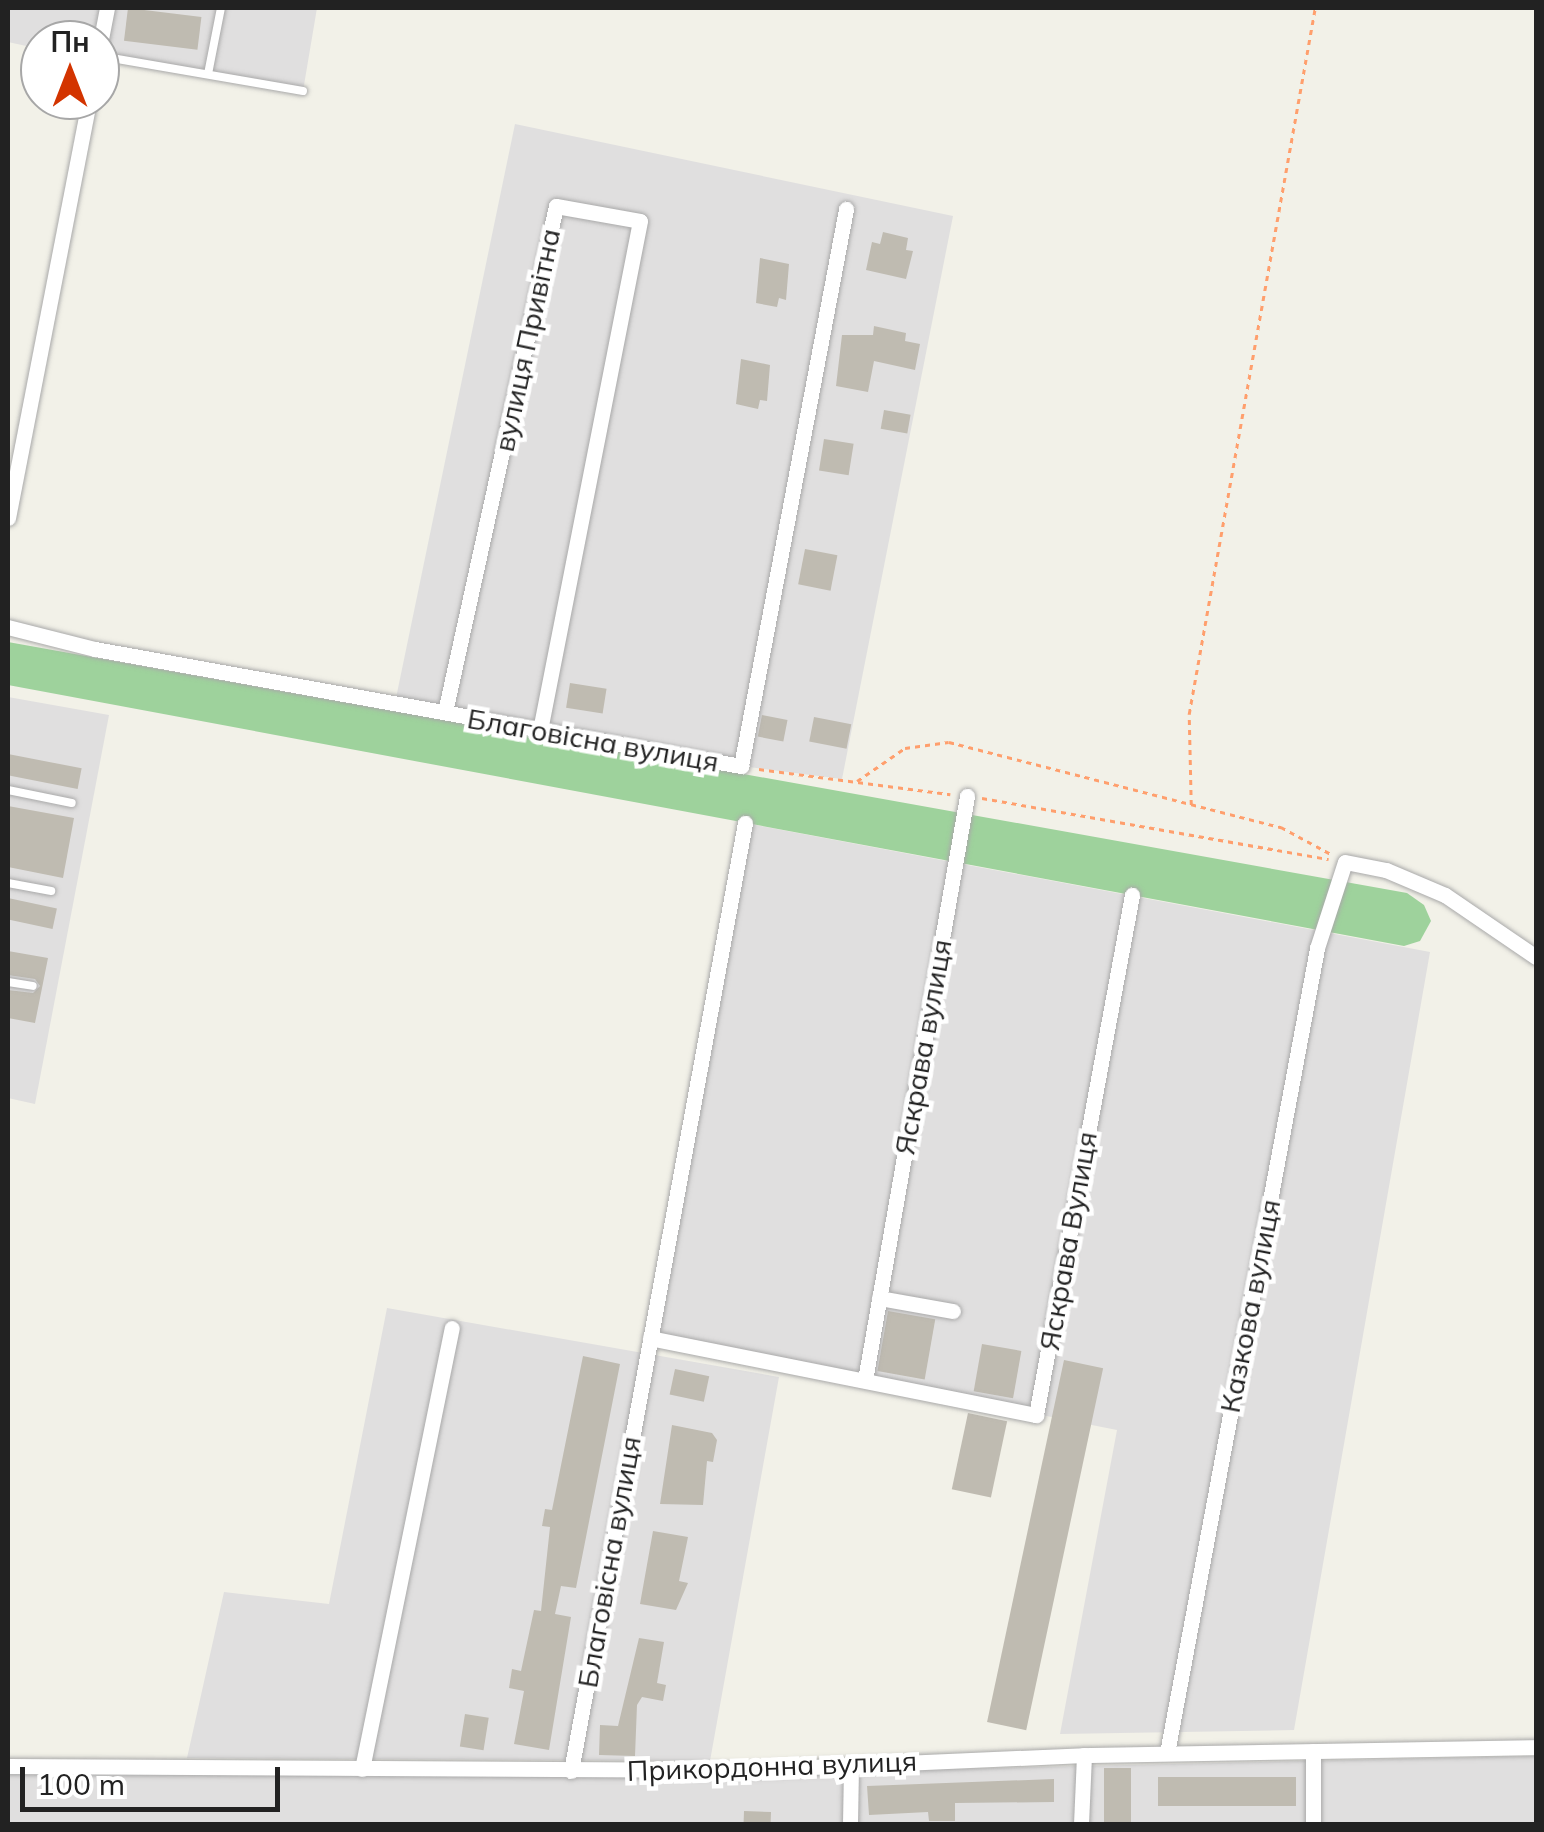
<!DOCTYPE html>
<html>
<head>
<meta charset="utf-8">
<style>
	body { margin:0 }
	#map { position:relative; width:1544px; height:1832px; overflow:hidden; background:#f2f1e8; font-family:Mulish,sans-serif }
	div>[style] { position:absolute }
	[style*='--x'] { left:calc(var(--x)*1px); top:calc(var(--y)*1px); width:calc(var(--w)*1px); rotate:calc(var(--a)*1deg) }
	.residential>* { inset:0; background:#e0dfdf }
	.forest>* { inset:0; background:#9ed29c }
	.building>* { inset:0; background:#bfbbb1; transform-origin:0 0 }
	.path>* { height:2.5px; margin-top:-1.25px; transform-origin:0; background:repeating-linear-gradient(90deg,#ff9f6d 0 5px,transparent 0 10px) }
	.roads { filter:drop-shadow(0 0 2px #a9a9a9) drop-shadow(0 0 2px #a9a9a9) }
	.lane>* { height:8px; margin:-4px; padding:0 4px; transform-origin:4px; border-radius:4px; background:#fff }
	.street>* { height:15px; margin:-7.5px; padding:0 7.5px; transform-origin:7.5px; border-radius:7.5px; background:#fff }
	span { translate:-50% -50%; white-space:nowrap; text-align:center; line-height:1.15; -webkit-text-stroke:9px #fff; paint-order:stroke }
	.street-label { font-size:28px; color:#222 }
	.frame { position:absolute; inset:0; border:10px solid #222; pointer-events:none }
	.north { position:absolute; left:20px; top:20px; width:100px; height:100px; box-sizing:border-box; background:#fff; border:2px solid #a7a7a7; border-radius:50%; rotate:0deg; font-size:28px; font-weight:700; line-height:40px; text-align:center; color:#222 }
	.north::after { content:''; display:block; margin:auto; width:35px; height:45px; background:#d33400; clip-path:polygon(50% 0,100% 100%,50% 72%,0 100%) }
	.scale { position:absolute; left:20px; top:1767px; width:260px; height:45px; box-sizing:border-box; border:5px solid #222; border-top:0; padding-left:12px; font-size:30px; line-height:35px; white-space:nowrap; color:#222; -webkit-text-stroke:8px #fff; paint-order:stroke }
</style>
</head>
<body>
<div id="map">
	<div class="residential">
		<div style="clip-path:polygon(8px 8px,317px 8px,303px 91px,100px 56px,100px 40px,40px 40px,40px 49px,8px 42px)"></div>
		<div style="clip-path:polygon(515px 124px,953px 216px,842px 779px,741px 766px,396px 698px)"></div>
		<div style="clip-path:polygon(8px 697px,109px 715px,35px 1104px,8px 1098px)"></div>
		<div style="clip-path:polygon(745px 823px,1430px 952px,1294px 1730px,1060px 1734px,1117px 1430px,650px 1338px)"></div>
		<div style="clip-path:polygon(387px 1308px,779px 1377px,710px 1761px,187px 1758px,224px 1592px,329px 1604px)"></div>
		<div style="clip-path:polygon(1536px 1756px,1536px 1824px,8px 1824px,8px 1774px,853px 1771px)"></div>
	</div>
	<div class="forest">
		<div style="clip-path:polygon(8px 642px,1407px 893px,1424px 905px,1431px 921px,1420px 941px,1404px 946px,8px 685px)"></div>
	</div>
	<div class="building">
		<div style="left:128px;top:8px;width:74px;height:33px;rotate:7deg"></div>
		<div style="clip-path:polygon(883px 232px,908px 238px,906px 250px,913px 251px,906px 279px,866px 270px,872px 242px,880px 244px)"></div>
		<div style="clip-path:polygon(760px 258px,789px 264px,786px 300px,779px 298px,777px 307px,756px 303px)"></div>
		<div style="clip-path:polygon(874px 326px,906px 333px,905px 341px,920px 344px,915px 370px,874px 361px,868px 392px,836px 386px,842px 335px,873px 335px)"></div>
		<div style="clip-path:polygon(741px 359px,770px 365px,767px 401px,760px 400px,758px 409px,736px 404px)"></div>
		<div style="left:884px;top:410px;width:27px;height:19px;rotate:10deg"></div>
		<div style="left:824px;top:439px;width:30px;height:32px;rotate:9deg"></div>
		<div style="left:805px;top:549px;width:33px;height:36px;rotate:11deg"></div>
		<div style="left:570px;top:683px;width:37px;height:25px;rotate:9deg"></div>
		<div style="left:762px;top:715px;width:26px;height:22px;rotate:11deg"></div>
		<div style="left:814px;top:717px;width:38px;height:25px;rotate:11deg"></div>
		<div style="left:8px;top:754px;width:75px;height:21px;rotate:11deg"></div>
		<div style="clip-path:polygon(8px 806px,74px 818px,63px 878px,8px 867px)"></div>
		<div style="left:8px;top:898px;width:50px;height:21px;rotate:12deg"></div>
		<div style="clip-path:polygon(8px 951px,48px 958px,35px 1023px,8px 1018px,8px 990px,33px 993px,40px 986px,35px 979px,8px 975px)"></div>
		<div style="left:888px;top:1311px;width:48px;height:61px;rotate:10deg"></div>
		<div style="left:982px;top:1344px;width:40px;height:48px;rotate:10deg"></div>
		<div style="clip-path:polygon(583px 1356px,620px 1364px,576px 1588px,561px 1586px,555px 1614px,571px 1617px,549px 1750px,514px 1744px,524px 1691px,509px 1688px,512px 1669px,521px 1671px,534px 1610px,541px 1611px,550px 1527px,542px 1526px,545px 1509px,552px 1510px)"></div>
		<div style="left:1064px;top:1360px;width:40px;height:370px;rotate:12deg"></div>
		<div style="left:675px;top:1369px;width:35px;height:26px;rotate:12deg"></div>
		<div style="left:968px;top:1413px;width:40px;height:78px;rotate:12deg"></div>
		<div style="clip-path:polygon(672px 1425px,712px 1433px,717px 1440px,713px 1462px,707px 1461px,703px 1505px,660px 1504px)"></div>
		<div style="clip-path:polygon(653px 1531px,688px 1537px,679px 1581px,688px 1583px,676px 1610px,640px 1604px)"></div>
		<div style="clip-path:polygon(639px 1638px,664px 1642px,657px 1683px,666px 1685px,663px 1701px,642px 1697px,637px 1705px,635px 1756px,599px 1755px,600px 1725px,618px 1726px)"></div>
		<div style="left:465px;top:1714px;width:24px;height:33px;rotate:9deg"></div>
		<div style="left:1104px;top:1768px;width:27px;height:56px"></div>
		<div style="left:1296px;top:1777px;width:29px;height:138px;rotate:90deg"></div>
		<div style="clip-path:polygon(1054px 1779px,1054px 1802px,955px 1803px,955px 1821px,929px 1821px,928px 1812px,869px 1815px,867px 1786px)"></div>
		<div style="left:744px;top:1811px;width:27px;height:13px;rotate:2deg"></div>
	</div>
	<div class="path">
		<div style="--x:759;--y:769;--w:193;--a:7.5"></div>
		<div style="--x:857;--y:781;--w:58;--a:-34.5"></div>
		<div style="--x:905;--y:748;--w:44;--a:-7.8"></div>
		<div style="--x:949;--y:742;--w:343;--a:14.4"></div>
		<div style="--x:1281;--y:827;--w:57;--a:28.4"></div>
		<div style="--x:982;--y:798;--w:352;--a:10"></div>
		<div style="--x:1191;--y:805;--w:91;--a:-91.3"></div>
		<div style="--x:1189;--y:714;--w:717;--a:-79.88"></div>
	</div>
	<div class="roads">
		<div class="lane">
			<div style="--x:100;--y:56;--w:206;--a:9.8"></div>
			<div style="--x:208;--y:74;--w:67;--a:-78.9"></div>
			<div style="--x:8;--y:790;--w:65;--a:11.5"></div>
			<div style="--x:8;--y:883;--w:44;--a:10.5"></div>
			<div style="--x:8;--y:982;--w:25;--a:9"></div>
		</div>
		<div class="street">
			<div style="--x:100;--y:44;--w:37;--a:-79"></div>
			<div style="--x:8;--y:518;--w:426;--a:-79"></div>
			<div style="--x:8;--y:627;--w:90;--a:14.2"></div>
			<div style="--x:95;--y:649;--w:657;--a:10.27"></div>
			<div style="--x:741;--y:766;--w:567;--a:-79.32"></div>
			<div style="--x:445;--y:712;--w:518;--a:-77.63"></div>
			<div style="--x:556;--y:206;--w:85;--a:10.1"></div>
			<div style="--x:640;--y:221;--w:519;--a:101.11"></div>
			<div style="--x:879;--y:1298;--w:75;--a:10"></div>
			<div style="--x:650;--y:1338;--w:394;--a:11.3"></div>
			<div style="--x:1036;--y:1415;--w:529;--a:-79.54"></div>
			<div style="--x:865;--y:1380;--w:593;--a:-80.09"></div>
			<div style="--x:1167;--y:1753;--w:819;--a:-79.44"></div>
			<div style="--x:1317;--y:948;--w:90;--a:-72"></div>
			<div style="--x:1345;--y:862;--w:42;--a:11"></div>
			<div style="--x:1386;--y:870;--w:64;--a:23"></div>
			<div style="--x:1445;--y:895;--w:110;--a:34.3"></div>
			<div style="--x:8;--y:1766;--w:735;--a:0.31"></div>
			<div style="--x:743;--y:1770;--w:341;--a:-2.5"></div>
			<div style="--x:1084;--y:1755;--w:452;--a:-1"></div>
			<div style="--x:362;--y:1769;--w:450;--a:-78.5"></div>
			<div style="--x:571;--y:1771;--w:964;--a:-79.6"></div>
			<div style="--x:850;--y:1824;--w:58;--a:-89"></div>
			<div style="--x:1081;--y:1824;--w:69;--a:-87.5"></div>
			<div style="--x:1313;--y:1824;--w:73;--a:-90"></div>
		</div>
	</div>
	<div class="street-label">
		<span style="left:527px;top:340px;rotate:-78deg">вулиця Привітна</span>
		<span style="left:593px;top:740px;rotate:10deg">Благовісна вулиця</span>
		<span style="left:923px;top:1047px;rotate:-80deg">Яскрава вулиця</span>
		<span style="left:1068px;top:1241px;rotate:-80deg">Яскрава Вулиця</span>
		<span style="left:1250px;top:1306px;rotate:-79deg">Казкова вулиця</span>
		<span style="left:609px;top:1562px;rotate:-80deg">Благовісна вулиця</span>
		<span style="left:772px;top:1766px;rotate:-2deg">Прикордонна вулиця</span>
	</div>
	<div class="frame"></div>
	<div class="north">Пн</div>
	<div class="scale">100 m</div>
</div>
</body>
</html>
